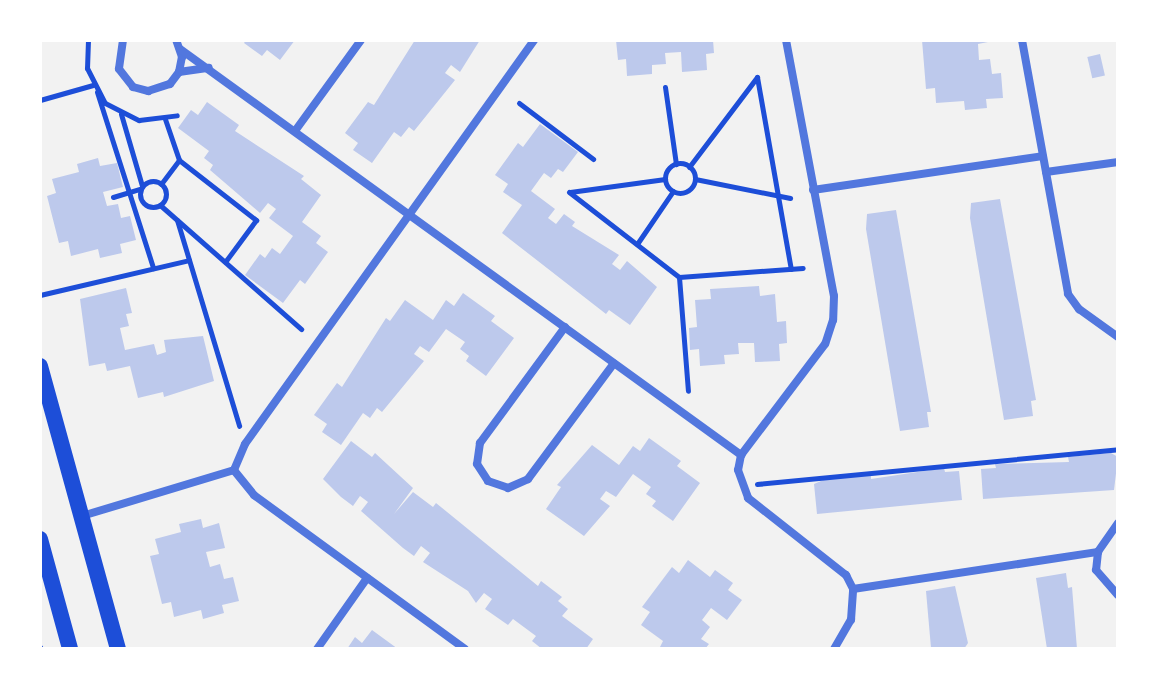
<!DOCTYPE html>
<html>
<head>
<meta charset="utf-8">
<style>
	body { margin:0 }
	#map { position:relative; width:1158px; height:689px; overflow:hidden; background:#f2f2f2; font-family:Rubik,sans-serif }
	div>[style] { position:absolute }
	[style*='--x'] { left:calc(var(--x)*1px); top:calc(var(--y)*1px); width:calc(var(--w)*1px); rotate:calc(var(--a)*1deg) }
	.building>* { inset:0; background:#bdc9ec; transform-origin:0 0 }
	.path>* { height:5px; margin:-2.5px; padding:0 2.5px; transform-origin:2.5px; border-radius:2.5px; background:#1d4ed8 }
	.path>.ring { margin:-2.5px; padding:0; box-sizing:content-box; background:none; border:5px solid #1d4ed8; border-radius:50% }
	.minor>* { height:8px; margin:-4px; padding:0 4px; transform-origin:4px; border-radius:4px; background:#5277de }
	.secondary>* { height:16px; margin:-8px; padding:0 8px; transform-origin:8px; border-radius:8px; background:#1d4ed8 }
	span { translate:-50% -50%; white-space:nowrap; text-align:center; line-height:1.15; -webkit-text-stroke:6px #fff; paint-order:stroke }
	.frame { position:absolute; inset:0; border:42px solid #fff; pointer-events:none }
</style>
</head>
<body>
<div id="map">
	<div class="building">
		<div style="clip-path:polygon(246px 40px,295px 40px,280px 60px,267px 50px,262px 56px,244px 43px)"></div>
		<div style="clip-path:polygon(415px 40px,480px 40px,460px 72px,451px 65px,445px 73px,455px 80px,414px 131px,409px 127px,401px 137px,394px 132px,372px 163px,353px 150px,358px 143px,345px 133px,368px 102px,374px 105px)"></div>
		<div style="clip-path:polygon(616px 40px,713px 40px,714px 53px,706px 54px,707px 70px,682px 72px,681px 52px,665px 53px,666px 64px,652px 65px,652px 74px,627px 76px,626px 59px,618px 60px)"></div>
		<div style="clip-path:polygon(922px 40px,998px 40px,978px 44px,979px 60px,990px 59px,992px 74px,1001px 73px,1003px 98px,986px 99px,987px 108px,965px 110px,964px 101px,936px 103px,935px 88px,926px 89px)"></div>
		<div style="left:1100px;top:54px;width:22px;height:13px;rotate:77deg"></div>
		<div style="clip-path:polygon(207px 102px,239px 125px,235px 131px,304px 176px,301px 179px,321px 195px,302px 222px,321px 236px,316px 243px,328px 252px,305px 284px,300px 280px,283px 303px,245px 275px,260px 254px,265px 258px,272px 248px,280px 254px,293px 236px,269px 218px,276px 209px,268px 203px,260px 213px,210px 170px,213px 165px,204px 158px,209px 151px,178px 128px,191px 110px,198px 115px)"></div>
		<div style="clip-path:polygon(540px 124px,578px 152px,563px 172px,558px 169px,551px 178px,544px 173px,531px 191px,555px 209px,548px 218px,556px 224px,564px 214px,575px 222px,572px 226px,619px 255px,612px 264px,620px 270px,627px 261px,657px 287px,630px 325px,609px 310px,606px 314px,502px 233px,522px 205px,503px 192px,508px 184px,495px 175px,518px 143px,523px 147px)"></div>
		<div style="clip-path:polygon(98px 158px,100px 166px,117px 163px,123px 187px,103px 192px,107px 206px,118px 204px,121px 218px,130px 216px,136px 240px,120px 244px,122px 253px,100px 258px,98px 249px,71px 256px,68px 241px,59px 243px,47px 196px,56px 193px,52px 179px,79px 172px,77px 164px)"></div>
		<div style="clip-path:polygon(1000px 199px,1036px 400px,1031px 401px,1033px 416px,1004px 420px,970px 218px,971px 203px)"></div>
		<div style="clip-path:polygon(896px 210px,931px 412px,927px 412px,929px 427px,900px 431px,866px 229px,867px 214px)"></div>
		<div style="clip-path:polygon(759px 286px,760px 296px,775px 294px,777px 322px,786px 321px,787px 343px,779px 344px,780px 361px,755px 362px,754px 343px,738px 343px,739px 354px,724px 355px,725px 364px,700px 366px,699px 349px,690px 350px,689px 328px,697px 327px,695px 300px,711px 299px,710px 289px)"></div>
		<div style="clip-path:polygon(126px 288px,132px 313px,126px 314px,129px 326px,120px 328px,125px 350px,154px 344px,157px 355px,166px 352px,164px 340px,203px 336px,214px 381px,164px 397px,163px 392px,138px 398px,130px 366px,107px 371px,105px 363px,89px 366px,80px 299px)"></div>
		<div style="clip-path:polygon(463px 293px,495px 316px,491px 321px,514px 338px,486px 376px,466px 361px,469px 356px,460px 349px,465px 342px,446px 329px,429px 352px,420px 346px,414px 354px,424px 361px,382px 412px,377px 408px,370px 418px,363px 413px,341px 445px,322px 432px,327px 424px,314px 415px,337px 383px,342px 387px,386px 318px,390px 321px,405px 300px,433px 320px,446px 300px,454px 306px)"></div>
		<div style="clip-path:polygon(649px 438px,681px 461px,677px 466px,700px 483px,673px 521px,652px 506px,656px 501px,646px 494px,651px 487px,633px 474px,616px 497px,606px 491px,600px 499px,610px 506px,584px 536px,546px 509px,561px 487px,557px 485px,592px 445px,619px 465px,633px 446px,640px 451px)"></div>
		<div style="clip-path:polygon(351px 441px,372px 457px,375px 453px,413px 488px,394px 514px,413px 492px,433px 507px,436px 503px,538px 586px,541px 581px,562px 597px,558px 601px,568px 609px,562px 616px,593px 639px,586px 649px,542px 649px,532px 641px,536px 636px,513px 619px,508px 625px,485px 609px,492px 599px,484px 593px,476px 603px,468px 591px,423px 562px,430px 553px,421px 546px,414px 556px,403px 548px,361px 511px,368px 502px,360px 496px,353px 506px,341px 497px,323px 479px)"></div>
		<div style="clip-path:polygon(1111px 453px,1118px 457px,1114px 490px,983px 499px,981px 469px,996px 468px,995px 464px,1069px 462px,1068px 457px)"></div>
		<div style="clip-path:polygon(944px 468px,945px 472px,959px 471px,962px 500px,817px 514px,814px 484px,828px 478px,871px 475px,871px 479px)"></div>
		<div style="clip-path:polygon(201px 519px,203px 528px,219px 523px,225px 548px,206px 552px,210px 567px,220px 564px,224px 579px,233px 577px,239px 601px,222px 605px,224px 613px,203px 619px,201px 610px,174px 617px,171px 602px,162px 604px,150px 556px,159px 554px,155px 539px,181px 532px,179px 524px)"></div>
		<div style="clip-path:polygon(688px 560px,710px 577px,715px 570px,733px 583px,728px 590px,742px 600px,727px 620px,711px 608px,702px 620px,710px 627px,701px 639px,709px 644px,705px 649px,659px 649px,663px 641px,641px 625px,650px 612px,642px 607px,672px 567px,679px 573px)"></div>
		<div style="clip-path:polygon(1066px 573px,1068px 588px,1072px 587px,1077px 649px,1047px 649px,1036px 578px)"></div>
		<div style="clip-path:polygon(955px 586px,968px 643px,964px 649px,931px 648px,926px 591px)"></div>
		<div style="clip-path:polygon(372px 630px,398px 649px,347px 649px,355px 637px,362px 643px)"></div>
	</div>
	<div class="path">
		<div style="--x:88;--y:40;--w:28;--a:92"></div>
		<div style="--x:87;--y:68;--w:39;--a:63"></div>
		<div style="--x:105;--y:103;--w:38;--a:27"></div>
		<div style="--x:139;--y:120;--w:38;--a:-7"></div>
		<div style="--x:665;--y:87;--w:78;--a:81.9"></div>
		<div style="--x:97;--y:92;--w:185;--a:72.3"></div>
		<div style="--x:40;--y:100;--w:55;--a:-15.8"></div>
		<div style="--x:519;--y:103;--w:93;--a:37.1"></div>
		<div style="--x:121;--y:114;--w:75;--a:73.7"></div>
		<div style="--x:165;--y:119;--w:43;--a:71.1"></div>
		<div style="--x:179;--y:160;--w:98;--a:37.9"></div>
		<div style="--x:256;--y:220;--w:52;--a:126.4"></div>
		<div class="ring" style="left:665px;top:163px;width:25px;height:25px"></div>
		<div style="--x:689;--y:167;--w:113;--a:-52.9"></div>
		<div style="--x:757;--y:77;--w:195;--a:80"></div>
		<div style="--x:695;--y:179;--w:97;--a:11.3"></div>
		<div class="ring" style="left:140px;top:181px;width:21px;height:21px"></div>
		<div style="--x:161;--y:184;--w:30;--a:-53"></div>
		<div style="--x:569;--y:192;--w:139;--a:37.7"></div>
		<div style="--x:679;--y:277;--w:124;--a:-4.2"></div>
		<div style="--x:570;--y:192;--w:96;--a:-7.8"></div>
		<div style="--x:113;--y:197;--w:28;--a:-17"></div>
		<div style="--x:160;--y:205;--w:188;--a:41.3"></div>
		<div style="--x:177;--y:220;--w:215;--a:73.2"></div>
		<div style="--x:637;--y:244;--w:64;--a:-55.8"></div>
		<div style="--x:679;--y:277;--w:114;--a:85.5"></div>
		<div style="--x:40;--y:295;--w:153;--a:-13.2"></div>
		<div style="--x:757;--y:484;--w:363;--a:-5.5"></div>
		<div style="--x:40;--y:647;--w:2;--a:63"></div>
	</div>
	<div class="minor">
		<div style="--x:123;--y:40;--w:29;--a:98"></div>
		<div style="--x:119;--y:69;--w:23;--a:52"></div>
		<div style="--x:133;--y:87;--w:16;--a:15"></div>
		<div style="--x:148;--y:91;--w:23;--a:-18"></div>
		<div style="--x:170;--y:84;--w:15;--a:-53"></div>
		<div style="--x:179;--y:72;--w:15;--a:-79"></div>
		<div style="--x:182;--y:57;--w:18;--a:-109"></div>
		<div style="--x:786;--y:40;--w:260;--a:79.4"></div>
		<div style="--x:834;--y:296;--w:24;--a:92"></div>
		<div style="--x:833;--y:320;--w:25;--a:108"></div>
		<div style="--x:825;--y:344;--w:139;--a:127.1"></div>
		<div style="--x:741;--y:455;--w:15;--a:101"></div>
		<div style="--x:738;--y:470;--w:30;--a:70"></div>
		<div style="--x:748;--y:498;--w:125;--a:38.2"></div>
		<div style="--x:846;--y:575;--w:16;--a:63"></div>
		<div style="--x:1022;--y:40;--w:258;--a:79.7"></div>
		<div style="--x:1068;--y:294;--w:19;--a:54"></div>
		<div style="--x:1079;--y:309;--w:48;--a:35.7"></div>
		<div style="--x:180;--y:49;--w:693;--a:35.89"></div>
		<div style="--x:179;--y:72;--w:30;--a:-8"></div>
		<div style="--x:295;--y:131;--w:112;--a:-54"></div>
		<div style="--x:1046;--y:172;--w:73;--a:-7.9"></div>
		<div style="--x:813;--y:190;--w:232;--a:-8.4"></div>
		<div style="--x:565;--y:327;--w:144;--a:126.2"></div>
		<div style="--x:480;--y:443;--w:21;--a:98"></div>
		<div style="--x:477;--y:464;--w:20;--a:57"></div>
		<div style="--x:488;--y:481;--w:21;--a:19"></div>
		<div style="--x:508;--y:488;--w:22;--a:-24"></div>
		<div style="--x:528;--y:479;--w:144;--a:-53.4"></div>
		<div style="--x:82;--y:516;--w:159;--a:-16.8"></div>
		<div style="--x:1118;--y:523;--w:35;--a:125"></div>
		<div style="--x:1098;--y:552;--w:18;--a:96"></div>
		<div style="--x:1096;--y:570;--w:33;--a:49"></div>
		<div style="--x:317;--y:649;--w:87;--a:-54.8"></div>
		<div style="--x:465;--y:649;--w:261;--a:-143.9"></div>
		<div style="--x:254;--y:495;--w:32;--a:-129"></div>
		<div style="--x:234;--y:470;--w:28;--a:-67"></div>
		<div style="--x:245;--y:444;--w:497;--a:-54.4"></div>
		<div style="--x:834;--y:649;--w:34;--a:-60"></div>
		<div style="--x:851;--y:620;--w:31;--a:-86"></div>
		<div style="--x:853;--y:589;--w:248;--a:-8.6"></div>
	</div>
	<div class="secondary">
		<div style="--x:40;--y:366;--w:294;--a:74.6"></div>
		<div style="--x:40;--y:539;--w:114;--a:74.7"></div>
	</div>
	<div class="frame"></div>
</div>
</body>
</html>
